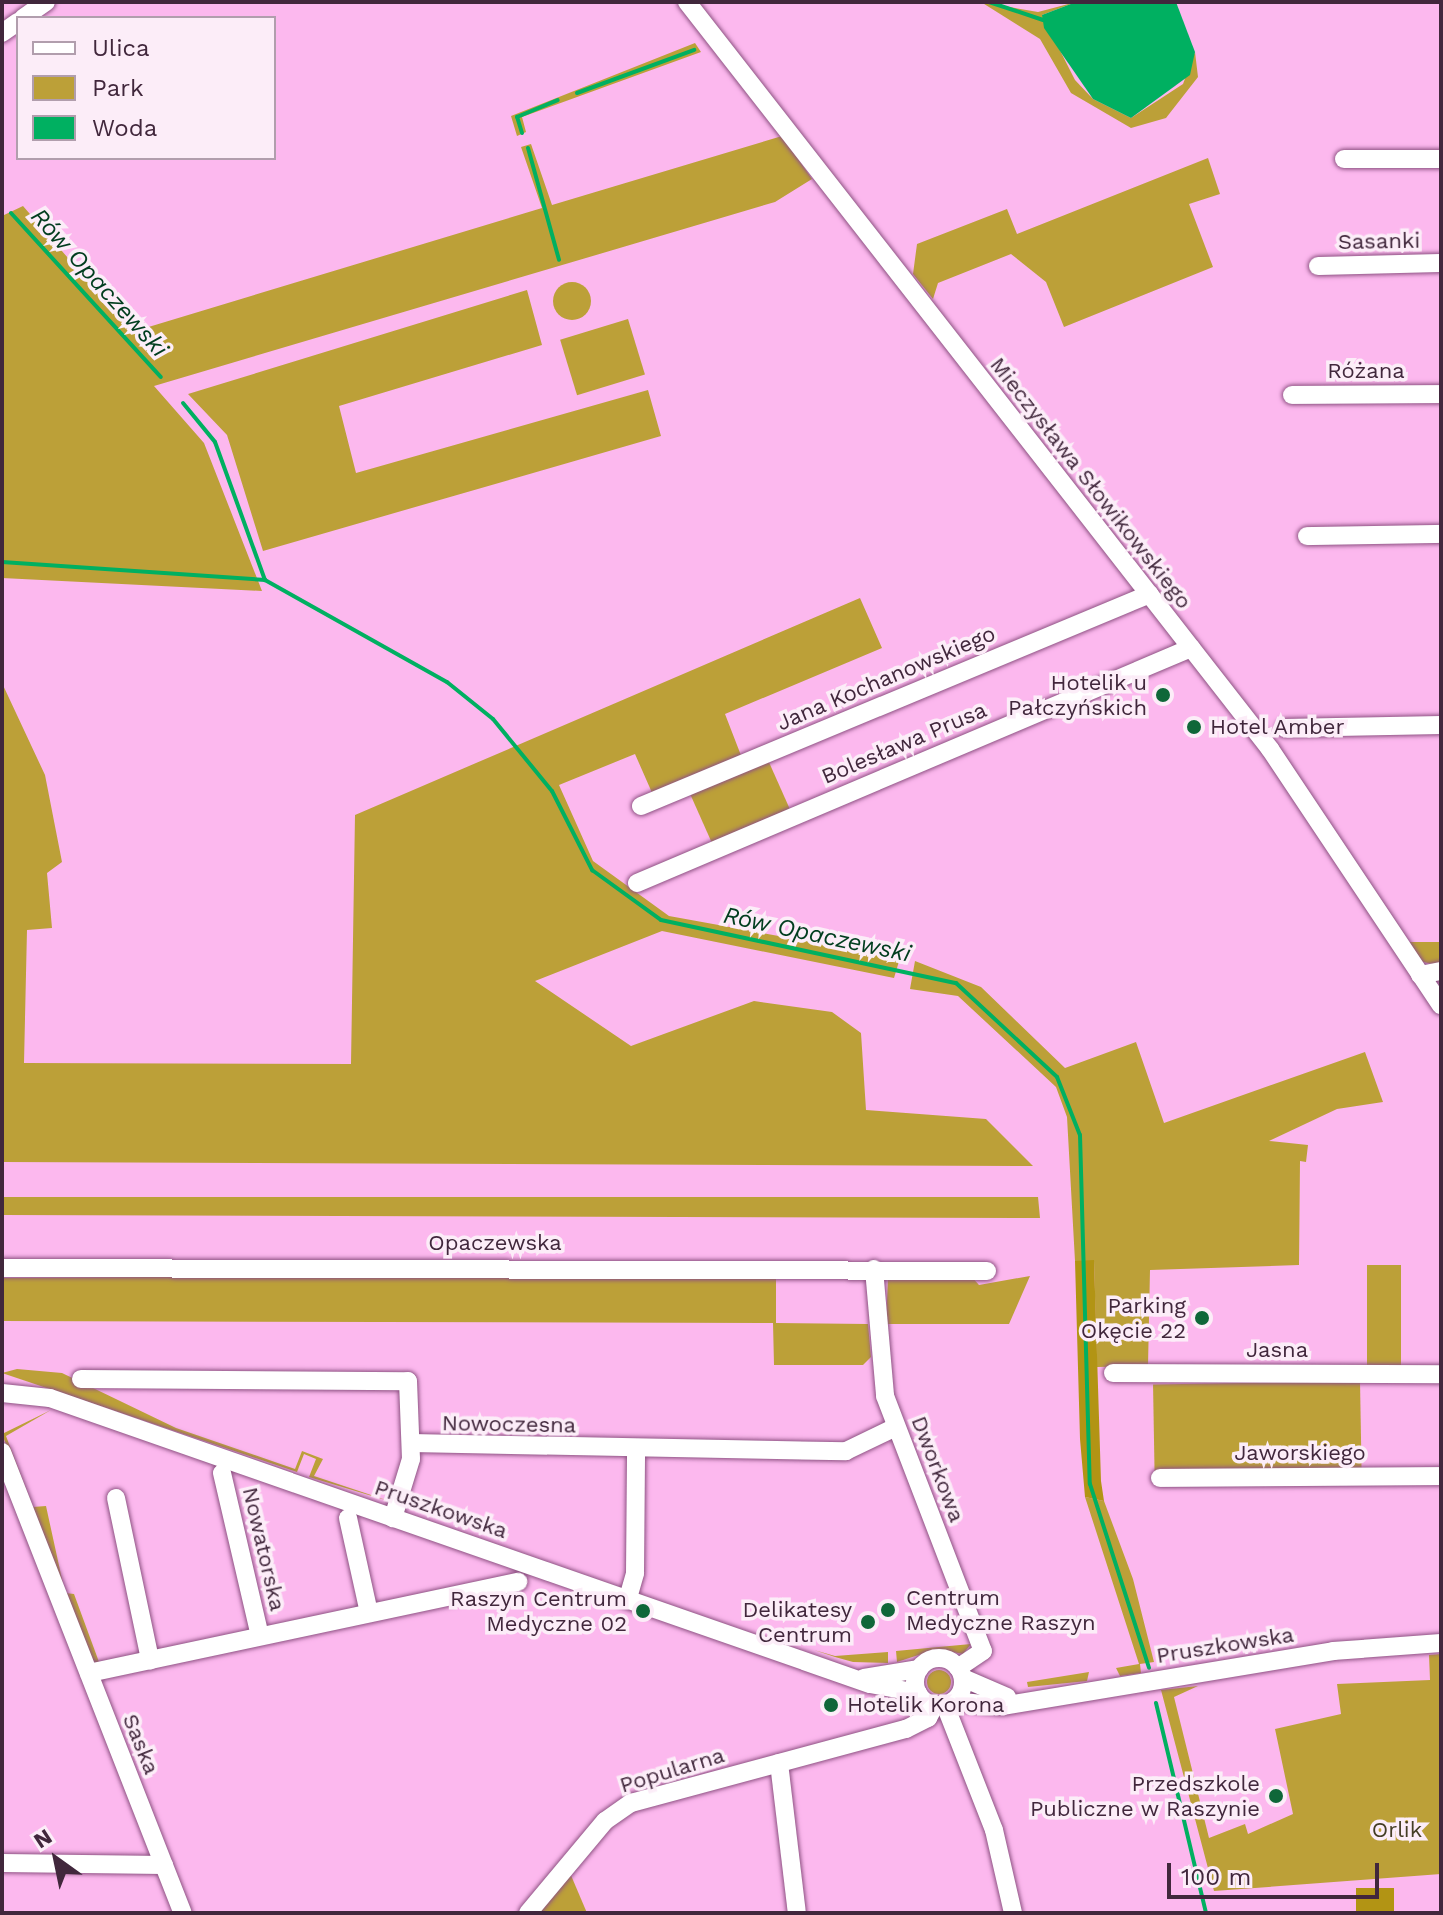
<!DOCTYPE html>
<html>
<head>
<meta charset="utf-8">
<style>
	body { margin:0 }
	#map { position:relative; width:1443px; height:1915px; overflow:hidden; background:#fcb8ee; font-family:"Work Sans",sans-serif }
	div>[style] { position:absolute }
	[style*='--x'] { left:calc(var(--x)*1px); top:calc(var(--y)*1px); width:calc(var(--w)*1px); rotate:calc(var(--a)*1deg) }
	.green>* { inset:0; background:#bca038; transform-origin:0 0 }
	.round { border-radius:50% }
	.forest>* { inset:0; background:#b29414; transform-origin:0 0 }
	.water>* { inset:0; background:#00b061 }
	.stream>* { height:4px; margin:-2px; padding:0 2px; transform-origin:2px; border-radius:2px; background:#00b061 }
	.roads { filter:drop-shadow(0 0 2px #8e5283) drop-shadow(0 0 2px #8e5283) }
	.minor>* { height:18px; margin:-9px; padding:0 9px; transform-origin:9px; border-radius:9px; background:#fff }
	.minor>.ring { margin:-9px; padding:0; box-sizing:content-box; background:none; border:18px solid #fff; border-radius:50% }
	.dots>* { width:22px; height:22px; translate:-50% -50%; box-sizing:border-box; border:4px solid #fcedf8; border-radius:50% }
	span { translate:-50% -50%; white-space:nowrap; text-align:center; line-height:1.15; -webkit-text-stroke:7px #fcedf8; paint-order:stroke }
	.street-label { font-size:22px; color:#41273c }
	.poi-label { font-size:22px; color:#41273c }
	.right { translate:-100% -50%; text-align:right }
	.left { translate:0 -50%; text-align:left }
	.park-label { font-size:22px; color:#443d25 }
	.water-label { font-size:24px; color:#013d1e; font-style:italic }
	.frame { position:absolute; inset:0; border:4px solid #41273c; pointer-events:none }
	.legend { position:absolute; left:16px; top:16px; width:260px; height:144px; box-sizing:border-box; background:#fcedf8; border:2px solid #b19ead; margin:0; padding:10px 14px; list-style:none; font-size:24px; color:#41273c }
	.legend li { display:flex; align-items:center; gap:16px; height:40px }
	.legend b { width:40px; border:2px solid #b19ead }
	.north { position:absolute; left:16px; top:1819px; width:80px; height:80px; -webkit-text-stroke:6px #fcedf8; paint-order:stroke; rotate:327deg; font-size:22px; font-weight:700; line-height:32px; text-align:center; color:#41273c }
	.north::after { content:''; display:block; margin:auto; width:28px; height:36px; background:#41273c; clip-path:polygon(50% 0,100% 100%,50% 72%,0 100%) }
	.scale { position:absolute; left:1167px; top:1863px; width:212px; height:36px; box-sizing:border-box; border:4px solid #41273c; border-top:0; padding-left:10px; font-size:24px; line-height:28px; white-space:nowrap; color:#41273c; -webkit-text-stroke:6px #fcedf8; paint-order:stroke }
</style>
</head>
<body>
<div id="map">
	<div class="green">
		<div style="clip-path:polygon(981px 2px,1038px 12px,1076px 2px,1042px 15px,1075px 80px,1093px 99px,1131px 118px,1183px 84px,1195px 52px,1198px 77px,1166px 118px,1131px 128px,1071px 93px,1040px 39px)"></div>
		<div style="clip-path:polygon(695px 43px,701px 52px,522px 117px,526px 132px,517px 136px,511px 116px)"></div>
		<div style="clip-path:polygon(782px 136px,812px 179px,775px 202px,154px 386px,204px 443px,262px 591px,2px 578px,2px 216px,23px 206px,132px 332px,542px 208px,521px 147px,531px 144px,552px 205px)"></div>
		<div style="clip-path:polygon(1208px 158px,1220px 194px,1189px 204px,1213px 267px,1064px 327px,1046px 282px,1011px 254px,938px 283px,933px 299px,913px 274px,917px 244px,1007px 209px,1017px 234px)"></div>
		<div class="round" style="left:553px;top:282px;width:38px;height:38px"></div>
		<div style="clip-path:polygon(527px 290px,542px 345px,339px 406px,356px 473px,648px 390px,661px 436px,263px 551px,227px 435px,188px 394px)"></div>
		<div style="left:628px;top:319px;width:58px;height:71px;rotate:73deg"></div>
		<div style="clip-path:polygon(860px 598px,882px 648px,725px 714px,742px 758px,653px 795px,635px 754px,559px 785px,593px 861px,669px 916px,900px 958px,894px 978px,662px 931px,535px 981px,631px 1046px,754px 1001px,832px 1012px,861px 1033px,866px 1110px,986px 1119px,1033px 1166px,2px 1162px,2px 683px,45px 775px,62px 862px,47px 873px,52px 928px,27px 930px,24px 1063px,351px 1064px,355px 815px)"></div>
		<div style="left:768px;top:760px;width:55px;height:85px;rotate:66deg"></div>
		<div style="clip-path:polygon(1405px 942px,1441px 942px,1441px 966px,1419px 961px)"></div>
		<div style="clip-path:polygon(915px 961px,981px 987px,1065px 1068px,1136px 1042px,1164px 1123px,1365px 1052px,1383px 1102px,1337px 1109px,1269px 1141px,1308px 1145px,1306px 1162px,1300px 1161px,1299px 1265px,1150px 1270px,1148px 1366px,1097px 1367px,1094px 1261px,1075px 1261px,1067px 1117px,1056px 1087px,958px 996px,910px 989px)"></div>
		<div style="clip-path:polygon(2px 1197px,1038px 1197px,1040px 1218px,2px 1215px)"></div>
		<div style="left:1367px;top:1265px;width:34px;height:102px"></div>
		<div style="clip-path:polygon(776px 1273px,776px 1323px,868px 1324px,871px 1357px,863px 1365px,774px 1365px,773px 1323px,2px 1321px,2px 1278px)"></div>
		<div style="clip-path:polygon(970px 1275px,979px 1285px,1030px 1276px,1009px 1324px,886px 1324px,888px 1278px)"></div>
		<div style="clip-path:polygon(17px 1369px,62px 1373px,176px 1428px,295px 1469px,302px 1451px,323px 1459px,314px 1476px,392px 1502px,309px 1477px,316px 1459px,304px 1454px,297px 1472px,2px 1373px)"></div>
		<div style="left:1360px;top:1381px;width:88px;height:207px;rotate:89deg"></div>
		<div style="clip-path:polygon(51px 1410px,6px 1436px,33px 1507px,46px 1506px,65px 1593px,74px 1594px,99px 1662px,90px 1664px,2px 1434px)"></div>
		<div style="clip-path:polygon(1085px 1497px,1104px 1501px,1133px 1579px,1154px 1662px,1140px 1664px,1141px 1673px,1120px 1676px,1116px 1668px,1139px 1664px)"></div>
		<div style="clip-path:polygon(971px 1644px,963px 1654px,937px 1649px,897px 1662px,896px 1651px)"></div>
		<div style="clip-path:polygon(814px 1650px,835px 1656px,888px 1652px,888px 1663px,853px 1662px,835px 1657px)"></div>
		<div style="clip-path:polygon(1441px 1654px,1441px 1874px,1214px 1891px,1161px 1690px,1198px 1686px,1174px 1697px,1209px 1838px,1245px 1824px,1248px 1834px,1293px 1814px,1275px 1729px,1341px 1714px,1337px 1684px,1430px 1680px,1429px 1655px)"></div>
		<div class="round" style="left:927px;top:1670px;width:24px;height:24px"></div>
		<div style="clip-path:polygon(1089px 1672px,1087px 1681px,1028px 1687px,1027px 1682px)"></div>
		<div style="clip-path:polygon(570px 1873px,587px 1913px,537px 1913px)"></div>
	</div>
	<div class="forest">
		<div style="clip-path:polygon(1094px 1260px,1101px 1481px,1104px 1501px,1085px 1497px,1080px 1439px,1075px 1261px)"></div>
		<div style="left:1356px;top:1888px;width:38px;height:25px"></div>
	</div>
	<div class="water">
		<div style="clip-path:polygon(1076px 2px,1176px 2px,1195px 52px,1190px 75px,1131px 118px,1093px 99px,1044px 28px,1042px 15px)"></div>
	</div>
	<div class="stream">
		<div style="--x:989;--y:2;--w:57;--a:18.4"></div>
		<div style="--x:577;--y:93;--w:125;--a:-20.2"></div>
		<div style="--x:522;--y:133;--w:17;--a:-107"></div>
		<div style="--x:517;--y:117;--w:44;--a:-22.5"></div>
		<div style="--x:528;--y:148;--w:116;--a:74.5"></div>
		<div style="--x:11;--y:213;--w:222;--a:47.6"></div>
		<div style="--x:183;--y:403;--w:50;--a:50.6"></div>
		<div style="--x:215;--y:442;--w:147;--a:70.1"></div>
		<div style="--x:265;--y:580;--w:209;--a:29.3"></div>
		<div style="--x:447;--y:682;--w:59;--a:38.8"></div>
		<div style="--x:493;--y:719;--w:93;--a:50.7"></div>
		<div style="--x:552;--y:791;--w:89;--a:63.1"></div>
		<div style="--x:592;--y:870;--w:85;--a:35.9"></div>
		<div style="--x:661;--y:920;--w:302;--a:12.1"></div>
		<div style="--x:956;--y:983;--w:138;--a:42.9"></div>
		<div style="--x:1057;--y:1077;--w:62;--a:68.4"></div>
		<div style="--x:1080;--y:1135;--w:349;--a:88.4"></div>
		<div style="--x:1090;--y:1484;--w:193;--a:72.2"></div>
		<div style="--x:2;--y:562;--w:264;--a:3.9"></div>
		<div style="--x:1156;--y:1703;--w:216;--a:76.6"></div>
	</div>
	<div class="roads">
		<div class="minor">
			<div style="--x:687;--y:2;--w:948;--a:52.03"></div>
			<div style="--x:1270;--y:749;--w:308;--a:56.3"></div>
			<div style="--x:23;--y:18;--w:28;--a:-35"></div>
			<div style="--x:2;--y:33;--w:19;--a:-35"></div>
			<div style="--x:1344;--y:159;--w:97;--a:0"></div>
			<div style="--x:1318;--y:266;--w:123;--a:-1.4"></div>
			<div style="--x:1292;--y:395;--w:149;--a:-0.4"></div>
			<div style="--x:1307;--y:536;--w:134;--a:-0.9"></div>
			<div style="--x:1285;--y:728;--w:156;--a:-1.1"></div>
			<div style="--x:641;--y:806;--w:551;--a:-22.61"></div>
			<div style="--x:637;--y:883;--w:602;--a:-22.99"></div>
			<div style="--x:1420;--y:975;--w:21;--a:-11"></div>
			<div style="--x:2;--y:1268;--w:985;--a:0.17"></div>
			<div style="--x:874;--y:1269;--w:127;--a:85"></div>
			<div style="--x:885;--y:1396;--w:273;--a:69"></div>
			<div style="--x:983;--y:1651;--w:30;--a:146"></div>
			<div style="--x:1113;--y:1373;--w:328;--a:0.2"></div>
			<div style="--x:81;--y:1379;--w:327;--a:0.4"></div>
			<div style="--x:408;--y:1381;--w:78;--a:87.8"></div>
			<div style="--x:411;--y:1459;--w:62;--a:107"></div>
			<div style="--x:2;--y:1393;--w:48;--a:5.9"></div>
			<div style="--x:50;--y:1398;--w:868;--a:19.23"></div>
			<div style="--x:870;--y:1684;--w:49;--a:10.6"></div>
			<div style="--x:411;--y:1443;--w:435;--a:1.1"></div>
			<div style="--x:846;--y:1451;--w:55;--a:-25.6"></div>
			<div style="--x:2;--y:1452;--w:495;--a:68.6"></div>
			<div style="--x:222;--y:1473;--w:167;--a:76.9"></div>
			<div style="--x:1160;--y:1478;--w:281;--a:-0.4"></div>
			<div style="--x:116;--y:1498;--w:166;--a:78.1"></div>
			<div style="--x:348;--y:1518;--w:97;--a:77.5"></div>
			<div style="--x:628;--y:1598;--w:26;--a:-74"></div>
			<div style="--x:635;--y:1573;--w:123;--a:-89.5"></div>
			<div class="ring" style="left:915px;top:1658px;width:30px;height:30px"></div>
			<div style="--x:89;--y:1673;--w:439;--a:-12"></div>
			<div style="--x:864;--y:1678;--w:56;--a:-9.3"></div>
			<div style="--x:963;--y:1678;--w:48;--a:23.4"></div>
			<div style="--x:953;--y:1701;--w:49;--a:5.8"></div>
			<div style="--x:1002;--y:1706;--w:336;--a:-9.4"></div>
			<div style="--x:1333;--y:1651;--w:108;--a:-4.2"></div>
			<div style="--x:945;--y:1705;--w:134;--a:68.6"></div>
			<div style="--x:994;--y:1830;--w:85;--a:77.1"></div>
			<div style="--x:779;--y:1763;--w:151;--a:83.2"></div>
			<div style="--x:2;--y:1863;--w:162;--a:0.7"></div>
			<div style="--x:528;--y:1913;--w:120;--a:-50.1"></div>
			<div style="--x:605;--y:1821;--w:32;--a:-35"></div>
			<div style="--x:631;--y:1803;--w:285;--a:-15.1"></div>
			<div style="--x:906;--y:1729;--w:25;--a:-27"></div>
			<div style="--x:928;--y:1718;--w:15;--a:-62"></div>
		</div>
	</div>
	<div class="dots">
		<div style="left:1163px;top:695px;background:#0f6739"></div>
		<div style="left:1194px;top:727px;background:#0f6739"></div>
		<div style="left:1202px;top:1318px;background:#0f6739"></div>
		<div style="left:888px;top:1610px;background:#0f6739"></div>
		<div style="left:643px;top:1611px;background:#0f6739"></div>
		<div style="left:868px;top:1622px;background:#0f6739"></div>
		<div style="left:831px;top:1705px;background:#0f6739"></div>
		<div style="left:1276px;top:1796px;background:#0f6739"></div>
	</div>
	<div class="street-label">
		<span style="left:1379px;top:241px;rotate:-1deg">Sasanki</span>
		<span style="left:1366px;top:371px">Różana</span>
		<span style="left:1091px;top:483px;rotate:52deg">Mieczysława Słowikowskiego</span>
		<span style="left:886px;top:678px;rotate:-23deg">Jana Kochanowskiego</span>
		<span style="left:904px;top:743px;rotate:-23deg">Bolesława Prusa</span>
		<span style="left:495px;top:1243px">Opaczewska</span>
		<span style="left:1277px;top:1350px">Jasna</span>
		<span style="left:509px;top:1424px;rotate:1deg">Nowoczesna</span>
		<span style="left:1300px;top:1453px">Jaworskiego</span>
		<span style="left:938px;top:1469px;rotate:69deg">Dworkowa</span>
		<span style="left:441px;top:1509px;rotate:19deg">Pruszkowska</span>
		<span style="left:264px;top:1549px;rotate:77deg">Nowatorska</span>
		<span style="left:1225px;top:1645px;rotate:-9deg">Pruszkowska</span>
		<span style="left:141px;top:1744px;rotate:68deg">Saska</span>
		<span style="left:672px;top:1770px;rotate:-17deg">Popularna</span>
	</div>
	<div class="poi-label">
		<span class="right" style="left:1147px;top:695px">Hotelik u<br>Pałczyńskich</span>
		<span class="left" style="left:1210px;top:727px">Hotel Amber</span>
		<span class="right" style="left:1186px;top:1318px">Parking<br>Okęcie 22</span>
		<span class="left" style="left:906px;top:1610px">Centrum<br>Medyczne Raszyn</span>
		<span class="right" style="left:627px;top:1611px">Raszyn Centrum<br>Medyczne 02</span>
		<span class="right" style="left:852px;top:1622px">Delikatesy<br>Centrum</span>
		<span class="left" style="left:847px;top:1705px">Hotelik Korona</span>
		<span class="right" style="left:1260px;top:1796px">Przedszkole<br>Publiczne w Raszynie</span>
	</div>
	<div class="park-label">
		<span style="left:1397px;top:1830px">Orlik</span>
	</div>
	<div class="water-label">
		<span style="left:99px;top:283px;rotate:48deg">Rów Opaczewski</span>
		<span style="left:817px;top:935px;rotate:12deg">Rów Opaczewski</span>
	</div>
	<div class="frame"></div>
	<ul class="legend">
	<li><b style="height:10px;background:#fff"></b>Ulica</li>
	<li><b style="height:22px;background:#bca038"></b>Park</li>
	<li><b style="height:22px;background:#00b061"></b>Woda</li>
	</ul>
	<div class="north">N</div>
	<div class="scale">100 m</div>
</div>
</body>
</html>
